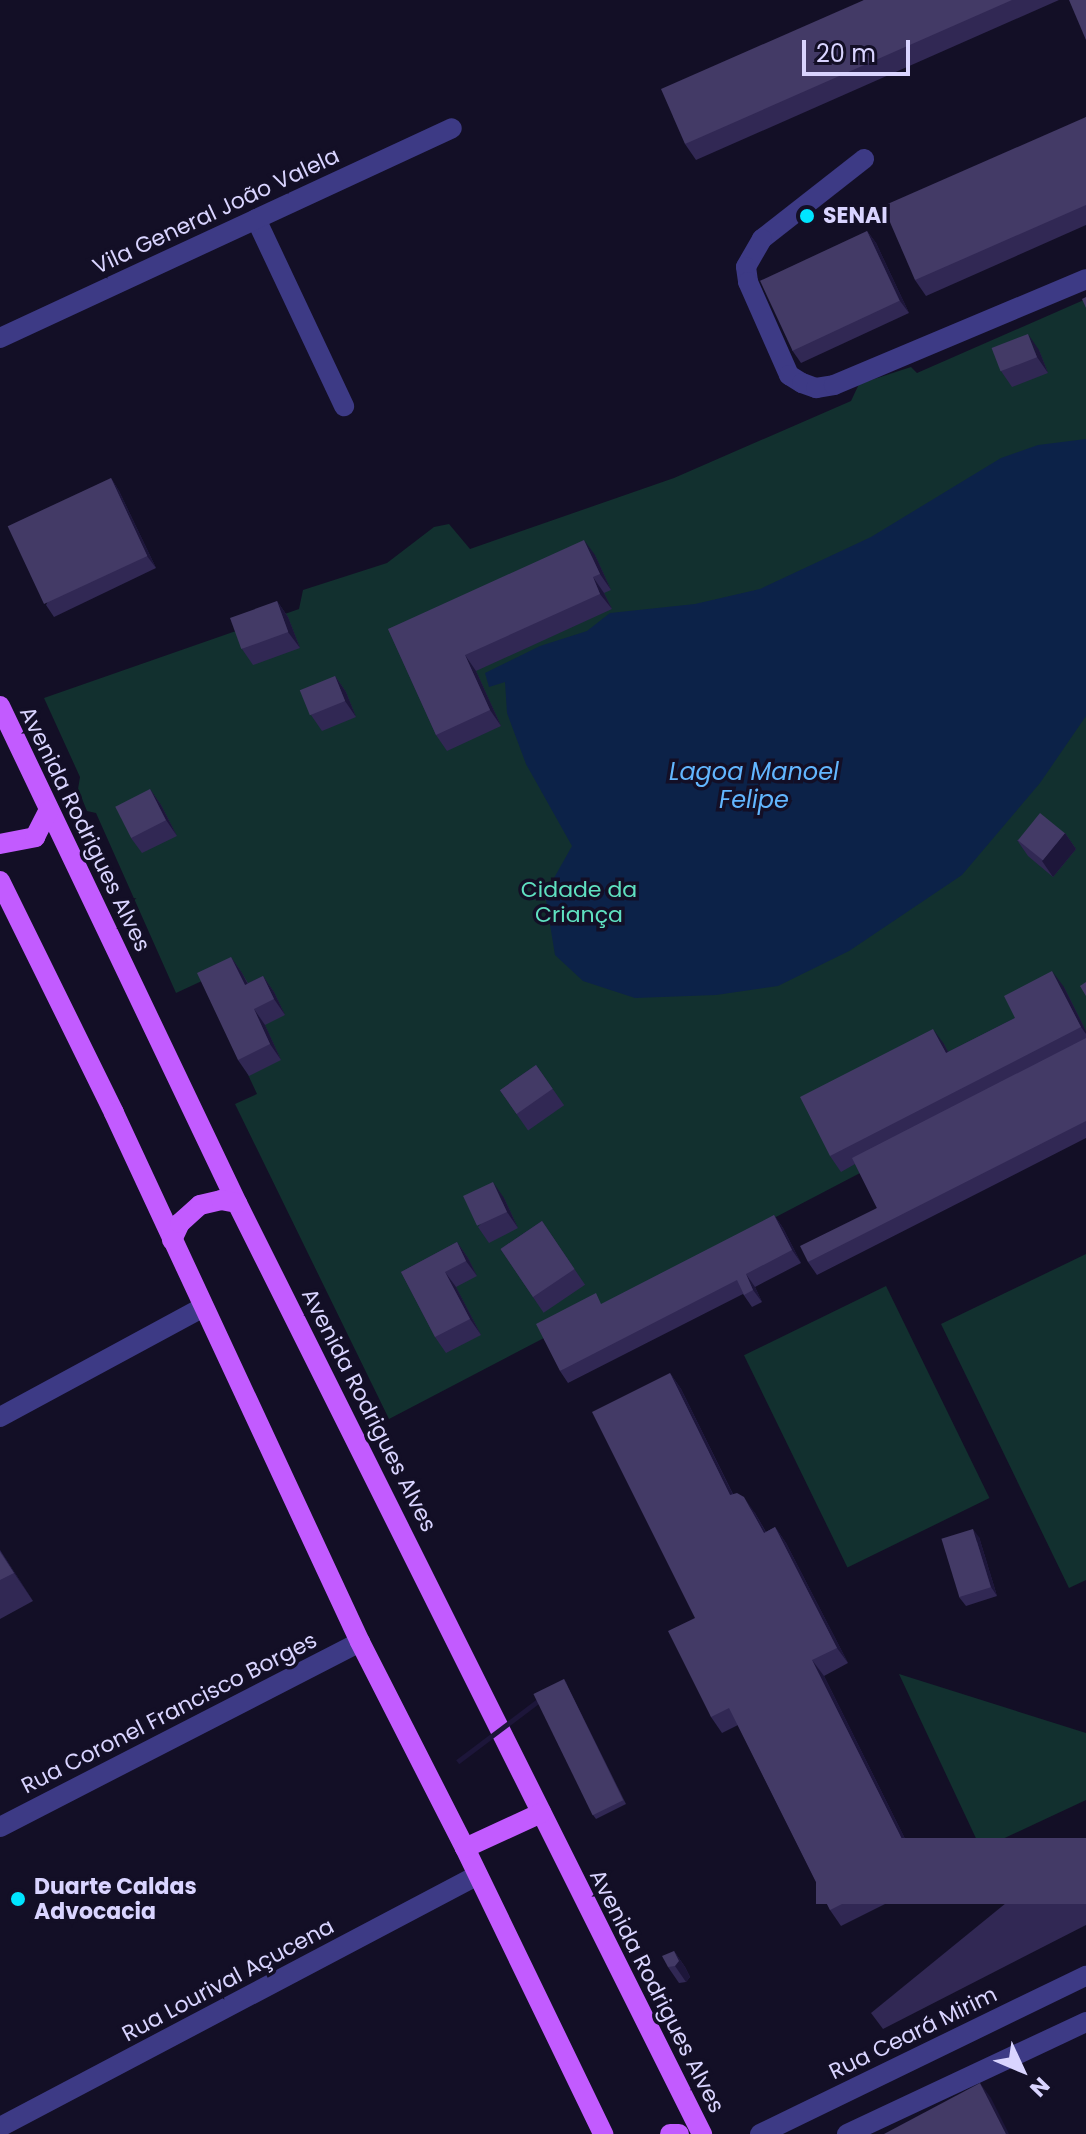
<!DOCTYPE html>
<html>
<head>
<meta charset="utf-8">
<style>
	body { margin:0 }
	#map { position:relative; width:1086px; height:2134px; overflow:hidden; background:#130f26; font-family:Poppins,sans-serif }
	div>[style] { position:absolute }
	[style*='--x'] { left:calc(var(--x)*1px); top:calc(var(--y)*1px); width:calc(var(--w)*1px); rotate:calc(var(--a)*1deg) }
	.green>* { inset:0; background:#12302f; transform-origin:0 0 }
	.water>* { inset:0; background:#0c2248 }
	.minor>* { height:20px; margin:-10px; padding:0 10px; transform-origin:10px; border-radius:10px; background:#3d3a85 }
	.major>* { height:20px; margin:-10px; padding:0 10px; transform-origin:10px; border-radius:10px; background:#c25bff }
	.wall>* { inset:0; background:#312854; transform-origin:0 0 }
	.shaded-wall>* { inset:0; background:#1d163a; transform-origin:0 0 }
	.building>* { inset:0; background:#433a66; transform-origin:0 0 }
	.dots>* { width:22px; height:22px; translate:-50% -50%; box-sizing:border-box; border:4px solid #130f26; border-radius:50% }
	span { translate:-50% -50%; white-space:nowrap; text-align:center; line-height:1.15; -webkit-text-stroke:7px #130f26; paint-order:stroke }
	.street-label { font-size:22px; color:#d9d4ff }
	.poi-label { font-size:22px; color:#d9d4ff; font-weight:700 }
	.left { translate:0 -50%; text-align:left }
	.park-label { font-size:22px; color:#5fe0c0 }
	.water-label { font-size:24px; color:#62b6ff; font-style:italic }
	.north { position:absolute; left:982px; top:2030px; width:80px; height:80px; -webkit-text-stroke:6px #130f26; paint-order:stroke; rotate:134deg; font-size:22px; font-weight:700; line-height:32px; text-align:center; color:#d9d4ff }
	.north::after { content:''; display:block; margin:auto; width:28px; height:36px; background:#d9d4ff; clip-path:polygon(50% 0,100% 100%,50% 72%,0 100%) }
	.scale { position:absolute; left:802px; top:40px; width:108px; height:36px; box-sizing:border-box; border:4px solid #d9d4ff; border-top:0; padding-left:10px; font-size:24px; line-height:28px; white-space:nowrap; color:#d9d4ff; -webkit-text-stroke:6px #130f26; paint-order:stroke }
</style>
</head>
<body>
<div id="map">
	<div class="green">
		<div style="clip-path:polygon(1086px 299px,1086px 1055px,389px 1419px,235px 1104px,257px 1094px,208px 989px,204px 980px,176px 993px,96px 813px,87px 811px,78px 789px,80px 777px,44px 698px,299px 609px,303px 590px,387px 563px,434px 527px,449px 524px,470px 549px,674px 478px,851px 401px,859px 384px,911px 367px,917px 373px)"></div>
		<div style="clip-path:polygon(1086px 1254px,1086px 1580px,1069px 1588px,941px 1324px)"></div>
		<div style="left:886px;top:1286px;width:236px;height:158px;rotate:64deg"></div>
		<div style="clip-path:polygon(899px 1674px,1086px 1733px,1086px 1800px,981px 1849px)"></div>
	</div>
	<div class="water">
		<div style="clip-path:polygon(1086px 439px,1086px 716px,1040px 783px,962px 875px,849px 951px,778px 986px,716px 995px,635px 998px,583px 981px,555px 955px,545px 894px,572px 846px,526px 764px,507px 713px,505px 682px,489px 687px,485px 673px,540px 646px,587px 631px,610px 613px,695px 604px,760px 589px,871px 537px,1001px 458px,1038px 445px)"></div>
	</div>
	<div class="minor">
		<div style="--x:864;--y:159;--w:130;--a:141.9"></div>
		<div style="--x:762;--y:239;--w:32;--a:120"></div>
		<div style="--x:746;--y:267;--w:15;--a:82"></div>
		<div style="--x:748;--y:282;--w:102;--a:66.2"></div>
		<div style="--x:789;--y:375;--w:15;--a:32"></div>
		<div style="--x:802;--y:383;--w:15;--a:20"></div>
		<div style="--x:816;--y:388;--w:18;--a:-9"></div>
		<div style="--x:834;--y:385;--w:273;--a:-22.8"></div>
		<div style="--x:256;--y:219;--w:207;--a:64.8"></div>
		<div style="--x:0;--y:338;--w:498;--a:-24.9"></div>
		<div style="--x:0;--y:1417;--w:230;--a:-28.4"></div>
		<div style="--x:0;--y:1827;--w:405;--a:-27.2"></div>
		<div style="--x:0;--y:2127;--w:540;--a:-27.8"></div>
		<div style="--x:760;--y:2134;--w:362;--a:-25.9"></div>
		<div style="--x:847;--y:2134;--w:264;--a:-25.1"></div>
	</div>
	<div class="major">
		<div style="--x:0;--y:706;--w:551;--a:64.51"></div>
		<div style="--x:237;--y:1203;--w:1041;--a:63.46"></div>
		<div style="--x:0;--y:844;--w:36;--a:-11"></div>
		<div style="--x:35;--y:837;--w:30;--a:-63"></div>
		<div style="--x:0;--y:881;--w:258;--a:63.8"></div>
		<div style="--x:114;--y:1113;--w:583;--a:65.06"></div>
		<div style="--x:360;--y:1642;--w:231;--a:63"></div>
		<div style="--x:465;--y:1848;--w:318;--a:64.2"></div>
		<div style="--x:172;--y:1240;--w:19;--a:-65"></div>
		<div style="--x:180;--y:1223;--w:27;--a:-42"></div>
		<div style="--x:200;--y:1205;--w:22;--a:-13"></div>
		<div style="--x:221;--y:1200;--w:16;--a:11"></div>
		<div style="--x:465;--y:1848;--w:84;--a:-24.7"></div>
		<div style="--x:670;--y:2134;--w:9;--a:0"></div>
	</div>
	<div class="wall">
		<div style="clip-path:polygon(864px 0,1059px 0,696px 160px,685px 144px)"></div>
		<div style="clip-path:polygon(1086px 117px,1086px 225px,926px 296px,915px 280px)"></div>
		<div style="clip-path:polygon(867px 231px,876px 243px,909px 313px,801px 363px,792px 350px)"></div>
		<div style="clip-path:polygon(1039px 350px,1048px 373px,1012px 387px,1001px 371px)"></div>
		<div style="clip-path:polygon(111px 478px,119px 491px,156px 568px,54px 617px,46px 605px)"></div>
		<div style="clip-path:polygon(595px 555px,611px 590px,604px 593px,612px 609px,476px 671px,501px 726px,447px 751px,436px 735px,388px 629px)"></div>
		<div style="clip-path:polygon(277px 601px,288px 617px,300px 648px,253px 665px,242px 649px)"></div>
		<div style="clip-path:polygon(335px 676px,346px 692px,356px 717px,322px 731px,311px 715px)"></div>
		<div style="clip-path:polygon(150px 789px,161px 805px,177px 836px,142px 853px,131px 838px)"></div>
		<div style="clip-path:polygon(1065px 833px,1076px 849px,1053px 877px,1028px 856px,1017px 840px)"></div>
		<div style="clip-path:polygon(231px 957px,242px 973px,248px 983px,263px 976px,274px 992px,285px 1015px,265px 1025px,281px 1060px,249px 1076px,238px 1060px)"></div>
		<div style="clip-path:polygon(1064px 987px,1086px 1031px,1086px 1138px,817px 1275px,808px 1262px,877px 1208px,855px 1164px,841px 1172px,830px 1156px,944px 1044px,948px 1052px,1015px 1018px)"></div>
		<div style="left:536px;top:1065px;width:49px;height:44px;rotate:55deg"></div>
		<div style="clip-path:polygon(504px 1198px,518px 1228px,489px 1243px,478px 1227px)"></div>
		<div style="clip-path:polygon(774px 1215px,783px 1228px,801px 1263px,755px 1287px,762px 1302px,752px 1307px,743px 1294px,568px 1383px,560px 1371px)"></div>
		<div style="left:542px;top:1221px;width:77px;height:50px;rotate:56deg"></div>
		<div style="clip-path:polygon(457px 1242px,468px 1258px,477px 1276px,456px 1287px,481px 1335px,446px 1353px,435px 1337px,401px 1272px)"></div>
		<div style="clip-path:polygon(670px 1373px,681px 1389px,733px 1494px,755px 1513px,766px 1532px,775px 1527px,786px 1543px,848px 1663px,824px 1676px,927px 1883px,841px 1926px,830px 1910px,738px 1725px,722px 1733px,711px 1717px)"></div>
		<div style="clip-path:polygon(979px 1537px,997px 1596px,966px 1606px,959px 1597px)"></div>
		<div style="clip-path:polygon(0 1550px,33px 1601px,0 1619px)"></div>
		<div style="clip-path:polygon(564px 1679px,626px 1804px,596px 1819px,593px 1815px)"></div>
		<div style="clip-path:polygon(1086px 1838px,1086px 1925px,883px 2029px,871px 2013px)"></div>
		<div style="clip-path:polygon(674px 1951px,685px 1967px,690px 1977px,686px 1982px,679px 1983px,668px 1967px)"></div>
	</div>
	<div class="shaded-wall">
		<div style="clip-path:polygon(867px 231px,876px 243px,909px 313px,900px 301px)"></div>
		<div style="clip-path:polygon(1028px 334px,1039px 350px,1048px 373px,1037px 357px)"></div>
		<div style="clip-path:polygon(111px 478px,119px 491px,156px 568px,147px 556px)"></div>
		<div style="clip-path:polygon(584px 540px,595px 555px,611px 590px,600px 574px)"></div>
		<div style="clip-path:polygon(593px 577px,604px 593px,612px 609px,600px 594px)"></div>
		<div style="clip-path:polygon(277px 601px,288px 617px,300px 648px,288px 632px)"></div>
		<div style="clip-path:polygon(465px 655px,476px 671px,501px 726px,490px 710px)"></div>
		<div style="clip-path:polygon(335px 676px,346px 692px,356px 717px,345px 701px)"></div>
		<div style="clip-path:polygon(150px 789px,161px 805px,177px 836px,166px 820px)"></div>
		<div style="clip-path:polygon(1065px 833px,1076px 849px,1053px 877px,1042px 861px)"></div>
		<div style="clip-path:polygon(231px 957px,242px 973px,256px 1000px,245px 985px)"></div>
		<div style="clip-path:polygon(1052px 971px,1064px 987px,1086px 1031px,1086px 1034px,1081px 1027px)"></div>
		<div style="clip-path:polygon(263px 976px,274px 992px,285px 1015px,274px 999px)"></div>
		<div style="clip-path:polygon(254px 1009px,265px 1025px,281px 1060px,270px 1044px)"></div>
		<div style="clip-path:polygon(933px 1029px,944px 1044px,957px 1069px,946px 1053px)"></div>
		<div style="clip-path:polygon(493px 1182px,504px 1198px,518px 1228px,507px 1212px)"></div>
		<div style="clip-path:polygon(774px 1215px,783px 1228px,801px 1263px,792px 1250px)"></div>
		<div style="clip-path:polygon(457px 1242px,468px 1258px,477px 1276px,466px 1261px)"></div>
		<div style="clip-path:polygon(445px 1272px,456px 1287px,481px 1335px,470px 1319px)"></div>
		<div style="clip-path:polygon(746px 1274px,755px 1287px,762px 1302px,753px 1290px)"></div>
		<div style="clip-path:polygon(670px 1373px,681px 1389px,741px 1511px,730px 1495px)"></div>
		<div style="clip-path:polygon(744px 1497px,755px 1513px,775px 1549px,764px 1533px)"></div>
		<div style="clip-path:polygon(775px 1527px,786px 1543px,848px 1663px,837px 1648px)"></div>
		<div style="clip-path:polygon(973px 1529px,979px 1537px,997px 1596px,991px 1587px)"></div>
		<div style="clip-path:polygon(0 1550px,33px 1601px,14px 1573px)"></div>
		<div style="clip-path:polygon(812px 1660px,824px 1676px,927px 1883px,916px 1867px)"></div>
		<div style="left:564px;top:1679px;width:5px;height:135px;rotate:53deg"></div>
		<div style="clip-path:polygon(674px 1951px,685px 1967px,690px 1977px,686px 1982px,675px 1966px)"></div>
		<div style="clip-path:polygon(980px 2083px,991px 2098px,1009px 2134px,1006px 2134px)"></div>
	</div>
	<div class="building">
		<div style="clip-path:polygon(864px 0,1012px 0,685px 144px,661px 89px)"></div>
		<div style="clip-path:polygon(1069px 0,1086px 0,1086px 40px)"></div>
		<div style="clip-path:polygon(1086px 117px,1086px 205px,915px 280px,883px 206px)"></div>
		<div style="left:867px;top:231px;width:77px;height:118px;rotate:65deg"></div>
		<div style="clip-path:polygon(1086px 297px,1086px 308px,1082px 299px)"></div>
		<div style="left:1028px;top:334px;width:25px;height:39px;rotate:69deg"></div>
		<div style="left:111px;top:478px;width:86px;height:114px;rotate:65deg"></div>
		<div style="clip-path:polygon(584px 540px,600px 574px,593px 577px,600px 594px,465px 655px,490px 710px,436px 735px,388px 629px)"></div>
		<div style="left:277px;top:601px;width:33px;height:50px;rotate:70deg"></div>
		<div style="left:335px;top:676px;width:27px;height:38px;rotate:68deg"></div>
		<div style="left:150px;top:789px;width:35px;height:39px;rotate:63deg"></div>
		<div style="left:1040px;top:813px;width:32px;height:35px;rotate:39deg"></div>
		<div style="clip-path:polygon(231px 957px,245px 985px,263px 976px,274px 999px,254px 1009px,270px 1044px,238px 1060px,197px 973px)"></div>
		<div style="clip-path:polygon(1052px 971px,1081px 1027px,830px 1156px,800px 1097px,933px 1029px,946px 1053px,1015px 1018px,1004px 996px)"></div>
		<div style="clip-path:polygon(1086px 982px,1086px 996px,1080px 986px)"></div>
		<div style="clip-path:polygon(1086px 1038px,1086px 1121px,808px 1262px,800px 1246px,877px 1208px,852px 1158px)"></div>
		<div style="left:536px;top:1065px;width:29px;height:44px;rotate:55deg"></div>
		<div style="left:493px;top:1182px;width:33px;height:33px;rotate:65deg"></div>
		<div style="clip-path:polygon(774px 1215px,792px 1250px,746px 1274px,753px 1290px,744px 1295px,737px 1280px,560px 1371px,536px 1324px,596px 1293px,601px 1304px)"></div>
		<div style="left:542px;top:1221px;width:58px;height:50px;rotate:56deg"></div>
		<div style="clip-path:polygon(457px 1242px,466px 1261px,445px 1272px,470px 1319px,435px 1337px,401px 1272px)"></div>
		<div style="clip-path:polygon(670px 1373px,730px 1495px,737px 1493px,744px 1497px,764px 1533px,775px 1527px,837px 1648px,812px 1660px,916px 1867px,830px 1910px,729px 1708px,711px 1717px,668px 1631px,695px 1618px,592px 1412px)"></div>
		<div style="left:973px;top:1529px;width:61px;height:33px;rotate:73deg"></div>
		<div style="clip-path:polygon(0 1552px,14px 1573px,0 1580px)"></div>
		<div style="left:564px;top:1679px;width:135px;height:34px;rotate:64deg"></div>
		<div style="left:1086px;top:1838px;width:66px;height:270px;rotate:90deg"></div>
		<div style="clip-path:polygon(674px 1951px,679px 1961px,675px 1966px,668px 1967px,662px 1956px)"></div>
		<div style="clip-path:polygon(980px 2083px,1006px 2134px,884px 2134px)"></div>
	</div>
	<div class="dots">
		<div style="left:807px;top:216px;background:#00e5ff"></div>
		<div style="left:18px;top:1899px;background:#00e5ff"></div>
	</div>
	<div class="street-label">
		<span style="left:216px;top:211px;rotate:-25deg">Vila General João Valela</span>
		<span style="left:85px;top:829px;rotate:64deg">Avenida Rodrigues Alves</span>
		<span style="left:369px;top:1410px;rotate:63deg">Avenida Rodrigues Alves</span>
		<span style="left:169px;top:1713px;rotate:-27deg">Rua Coronel Francisco Borges</span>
		<span style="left:228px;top:1980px;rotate:-28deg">Rua Lourival Açucena</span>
		<span style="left:657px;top:1991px;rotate:63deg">Avenida Rodrigues Alves</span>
		<span style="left:913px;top:2033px;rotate:-26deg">Rua Ceará Mirim</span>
	</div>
	<div class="poi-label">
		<span class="left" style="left:823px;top:216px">SENAI</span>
		<span class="left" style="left:34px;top:1899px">Duarte Caldas<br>Advocacia</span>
	</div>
	<div class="park-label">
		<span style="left:579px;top:902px">Cidade da<br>Criança</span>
	</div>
	<div class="water-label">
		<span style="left:754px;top:786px">Lagoa Manoel<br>Felipe</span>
	</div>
	<div class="north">N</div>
	<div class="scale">20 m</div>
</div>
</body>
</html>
